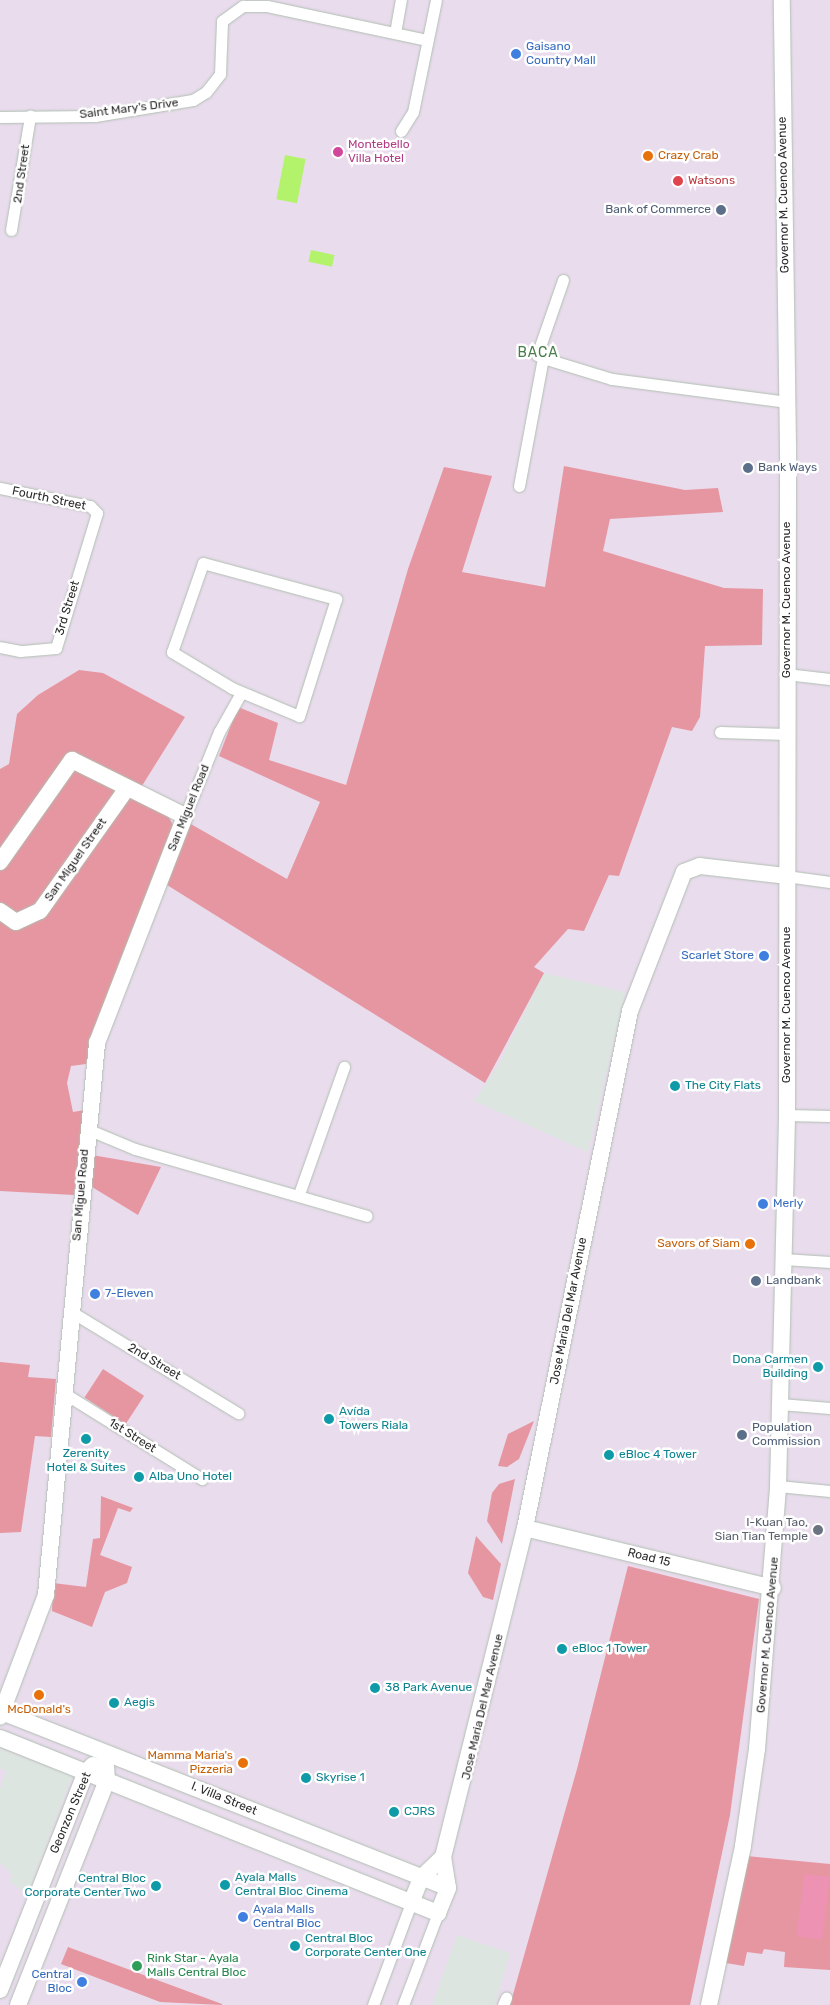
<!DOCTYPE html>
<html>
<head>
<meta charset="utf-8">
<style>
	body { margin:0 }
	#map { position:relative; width:830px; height:2005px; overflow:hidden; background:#e9dced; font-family:Rubik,sans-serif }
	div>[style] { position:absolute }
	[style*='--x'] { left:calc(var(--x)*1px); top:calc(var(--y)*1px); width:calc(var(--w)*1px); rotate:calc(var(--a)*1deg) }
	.industrial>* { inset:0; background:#dde5e1 }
	.green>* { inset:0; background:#e696a1; transform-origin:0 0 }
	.pitch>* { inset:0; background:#ee92b4; transform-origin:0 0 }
	.water>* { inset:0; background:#b3f36b; transform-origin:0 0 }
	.roads { filter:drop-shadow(0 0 1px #b0bfb1) drop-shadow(0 0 1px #b0bfb1) }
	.street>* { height:11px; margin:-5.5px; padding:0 5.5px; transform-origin:5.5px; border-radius:5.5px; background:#fff }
	.secondary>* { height:16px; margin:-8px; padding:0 8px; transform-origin:8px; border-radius:8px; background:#fff }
	.dots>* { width:14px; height:14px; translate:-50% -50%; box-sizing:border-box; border:2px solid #fff; border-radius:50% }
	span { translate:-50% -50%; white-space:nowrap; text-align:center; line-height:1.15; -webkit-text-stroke:5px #fff; paint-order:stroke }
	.shop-label { font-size:12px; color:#366cbe }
	.left { translate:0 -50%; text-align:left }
	.right { translate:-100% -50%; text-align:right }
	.street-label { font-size:12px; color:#2b2b2b }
	.hotel-label { font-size:12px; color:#b23c85 }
	.food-label { font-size:12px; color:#c56008 }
	.health-label { font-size:12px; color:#be3a42 }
	.service-label { font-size:12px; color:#4e5e75 }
	.culture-label { font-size:12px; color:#0d838f }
	.worship-label { font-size:12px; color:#5b616d }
	.leisure-label { font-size:12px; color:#27864d }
	.neighbourhood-label { font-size:14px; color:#497d4a; letter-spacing:1px }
</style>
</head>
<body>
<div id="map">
	<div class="industrial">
		<div style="clip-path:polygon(544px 973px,625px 992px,588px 1152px,474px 1101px,497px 1067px)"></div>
		<div style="clip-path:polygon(0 1749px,72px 1776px,27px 1895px,9px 1881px,13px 1875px,0 1863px,0 1788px,6px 1771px,0 1769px)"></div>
		<div style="clip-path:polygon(457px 1935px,510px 1953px,495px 2005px,432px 2005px)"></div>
	</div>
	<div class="green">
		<div style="clip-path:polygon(564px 466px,685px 490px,718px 488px,723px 512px,610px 519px,603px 551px,724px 588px,763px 589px,762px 645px,705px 646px,700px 717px,692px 731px,672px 727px,619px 876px,609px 875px,584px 931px,568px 929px,534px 967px,544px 973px,485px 1083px,167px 885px,189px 823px,287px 879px,320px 802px,219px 756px,238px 707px,278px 723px,269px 760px,346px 785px,408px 569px,444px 467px,492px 476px,462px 572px,545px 587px)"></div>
		<div style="clip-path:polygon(79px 670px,103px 673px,185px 717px,135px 797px,168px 816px,176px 830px,95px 1030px,86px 1064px,71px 1066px,67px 1083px,73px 1112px,85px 1110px,74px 1195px,0 1191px,0 769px,9px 764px,17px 714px,38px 695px)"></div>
		<div style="clip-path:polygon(92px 1155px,161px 1167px,138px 1215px,92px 1187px)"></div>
		<div style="clip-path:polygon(0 1362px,30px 1365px,28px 1377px,56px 1379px,51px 1437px,35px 1436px,21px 1532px,0 1533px)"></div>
		<div style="left:103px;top:1369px;width:49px;height:34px;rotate:33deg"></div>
		<div style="clip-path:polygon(534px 1421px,519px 1459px,507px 1467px,498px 1466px,508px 1434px)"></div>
		<div style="clip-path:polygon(515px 1479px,502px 1544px,487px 1521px,492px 1493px,499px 1484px)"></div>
		<div style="clip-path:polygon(101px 1496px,133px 1508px,130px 1512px,118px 1508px,100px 1555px,132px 1567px,127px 1583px,105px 1592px,92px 1627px,52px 1611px,53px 1583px,86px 1587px,93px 1539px,100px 1538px)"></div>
		<div style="clip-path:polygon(476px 1536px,501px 1564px,493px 1600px,483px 1597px,468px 1573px)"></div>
		<div style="clip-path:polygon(628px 1566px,759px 1599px,730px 1815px,690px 2005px,510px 2005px,577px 1769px)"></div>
		<div style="clip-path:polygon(747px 1856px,830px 1864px,830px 1970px,784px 1967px,785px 1952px,764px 1949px,762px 1954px,747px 1952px,744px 1966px,726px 1963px)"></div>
		<div style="clip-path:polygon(68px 1947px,222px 2004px,222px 2005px,160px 2002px,61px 1964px)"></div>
	</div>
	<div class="pitch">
		<div style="left:804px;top:1874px;width:26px;height:63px;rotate:7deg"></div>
	</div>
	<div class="water">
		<div style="left:285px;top:155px;width:21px;height:45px;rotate:11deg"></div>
		<div style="left:311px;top:250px;width:24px;height:12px;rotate:12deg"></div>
	</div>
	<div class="roads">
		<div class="street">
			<div style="--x:395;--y:33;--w:34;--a:-80"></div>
			<div style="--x:0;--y:117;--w:95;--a:-0.6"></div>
			<div style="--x:95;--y:116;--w:99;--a:-9.3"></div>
			<div style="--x:193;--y:100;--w:15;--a:-32"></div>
			<div style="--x:206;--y:92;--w:23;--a:-52"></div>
			<div style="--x:220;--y:74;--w:53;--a:-87.8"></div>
			<div style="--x:222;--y:21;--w:26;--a:-36"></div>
			<div style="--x:243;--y:6;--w:24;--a:0"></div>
			<div style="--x:267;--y:6;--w:164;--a:12"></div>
			<div style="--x:401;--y:131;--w:22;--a:-58"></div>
			<div style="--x:413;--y:112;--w:114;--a:-78.4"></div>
			<div style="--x:11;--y:230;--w:116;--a:-80.5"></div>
			<div style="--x:563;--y:280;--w:79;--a:109.1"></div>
			<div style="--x:537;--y:355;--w:7;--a:27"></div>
			<div style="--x:543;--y:358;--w:72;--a:16.9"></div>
			<div style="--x:612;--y:379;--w:177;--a:7.5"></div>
			<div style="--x:519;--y:486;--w:130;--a:-79.4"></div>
			<div style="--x:0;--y:488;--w:92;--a:11.3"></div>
			<div style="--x:90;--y:506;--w:10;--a:45"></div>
			<div style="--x:97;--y:513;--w:141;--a:106.9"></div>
			<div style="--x:56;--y:648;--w:36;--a:175"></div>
			<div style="--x:20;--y:651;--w:20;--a:-169"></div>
			<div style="--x:203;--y:563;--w:138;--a:15.1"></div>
			<div style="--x:336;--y:599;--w:123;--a:107.5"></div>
			<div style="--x:299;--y:716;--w:73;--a:-157.3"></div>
			<div style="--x:232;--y:688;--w:70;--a:-149"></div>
			<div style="--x:172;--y:652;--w:94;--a:-70.8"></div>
			<div style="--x:786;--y:674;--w:44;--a:6.5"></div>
			<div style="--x:720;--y:732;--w:66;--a:1.7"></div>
			<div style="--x:185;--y:816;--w:91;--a:-68"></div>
			<div style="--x:219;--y:732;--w:45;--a:-60.6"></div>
			<div style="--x:786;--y:876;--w:44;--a:7.8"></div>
			<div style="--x:787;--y:1115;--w:43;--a:1.3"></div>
			<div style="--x:87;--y:1129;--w:52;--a:22.6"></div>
			<div style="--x:135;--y:1149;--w:241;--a:16.1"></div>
			<div style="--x:299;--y:1194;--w:135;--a:-70.5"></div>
			<div style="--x:783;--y:1259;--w:47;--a:3.7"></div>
			<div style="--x:70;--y:1311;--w:197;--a:31.3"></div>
			<div style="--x:62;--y:1392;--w:165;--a:31.9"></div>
			<div style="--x:780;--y:1404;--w:50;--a:4.6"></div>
			<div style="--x:778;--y:1486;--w:52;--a:5.5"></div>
			<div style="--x:373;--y:2005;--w:109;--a:-69.6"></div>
			<div style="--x:403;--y:2005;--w:98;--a:-69.2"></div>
			<div style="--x:503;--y:2005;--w:8;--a:-67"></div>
		</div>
		<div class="secondary">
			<div style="--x:0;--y:862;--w:125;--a:-54.8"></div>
			<div style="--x:72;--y:760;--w:126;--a:26.4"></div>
			<div style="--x:185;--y:816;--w:243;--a:111.2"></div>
			<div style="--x:97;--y:1043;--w:554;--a:95.28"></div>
			<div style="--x:46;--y:1595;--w:130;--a:110.7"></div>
			<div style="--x:0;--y:911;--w:19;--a:35"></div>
			<div style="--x:16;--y:922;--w:26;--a:-25"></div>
			<div style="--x:40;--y:911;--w:151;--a:-54.7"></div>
			<div style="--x:525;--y:1528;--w:255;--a:13.6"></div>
			<div style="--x:2;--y:1712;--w:479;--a:21.5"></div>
			<div style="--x:0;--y:1738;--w:472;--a:21.8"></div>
			<div style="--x:438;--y:1913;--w:27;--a:-68"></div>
			<div style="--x:448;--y:1888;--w:31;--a:-99"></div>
			<div style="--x:443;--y:1857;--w:339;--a:-76"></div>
			<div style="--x:525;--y:1528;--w:528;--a:-78.52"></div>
			<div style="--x:630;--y:1011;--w:149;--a:-68.8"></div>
			<div style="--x:684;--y:872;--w:17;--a:-21"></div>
			<div style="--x:700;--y:866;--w:87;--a:6.6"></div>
			<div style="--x:411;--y:1903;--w:27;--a:-68"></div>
			<div style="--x:421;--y:1878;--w:30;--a:-44"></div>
			<div style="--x:0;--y:1990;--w:234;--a:-68.5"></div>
			<div style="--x:86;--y:1772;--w:10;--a:-45"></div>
			<div style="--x:18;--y:2005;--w:242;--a:-68.4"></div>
			<div style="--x:107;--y:1780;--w:27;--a:-94"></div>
			<div style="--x:709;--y:2005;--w:163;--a:-77.9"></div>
			<div style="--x:743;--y:1846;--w:98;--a:-81.8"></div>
			<div style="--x:757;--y:1749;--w:264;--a:-85.4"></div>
			<div style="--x:778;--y:1486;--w:371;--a:-88.6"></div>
			<div style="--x:787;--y:1115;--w:668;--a:-89.91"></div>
			<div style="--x:788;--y:447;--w:447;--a:-90.8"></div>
		</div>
	</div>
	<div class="dots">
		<div style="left:516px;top:54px;background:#3f7fe0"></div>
		<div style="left:338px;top:152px;background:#d1479c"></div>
		<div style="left:648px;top:156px;background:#e8710a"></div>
		<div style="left:678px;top:181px;background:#e0444e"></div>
		<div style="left:721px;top:210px;background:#5c6f8a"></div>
		<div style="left:748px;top:468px;background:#5c6f8a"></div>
		<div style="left:764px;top:956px;background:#3f7fe0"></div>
		<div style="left:675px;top:1086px;background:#0f9aa8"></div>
		<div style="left:763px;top:1204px;background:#3f7fe0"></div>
		<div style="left:750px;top:1244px;background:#e8710a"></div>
		<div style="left:756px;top:1281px;background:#5c6f8a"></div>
		<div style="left:95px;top:1294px;background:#3f7fe0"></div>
		<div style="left:818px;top:1367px;background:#0f9aa8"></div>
		<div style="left:329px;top:1419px;background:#0f9aa8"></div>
		<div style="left:742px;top:1435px;background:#5c6f8a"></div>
		<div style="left:86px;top:1439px;background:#0f9aa8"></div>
		<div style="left:609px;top:1455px;background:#0f9aa8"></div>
		<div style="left:139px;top:1477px;background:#0f9aa8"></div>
		<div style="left:818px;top:1530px;background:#6b7280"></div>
		<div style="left:562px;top:1649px;background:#0f9aa8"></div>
		<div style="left:375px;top:1688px;background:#0f9aa8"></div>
		<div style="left:39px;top:1695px;background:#e8710a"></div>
		<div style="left:114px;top:1703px;background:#0f9aa8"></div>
		<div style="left:243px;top:1763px;background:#e8710a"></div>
		<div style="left:306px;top:1778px;background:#0f9aa8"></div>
		<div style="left:394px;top:1812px;background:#0f9aa8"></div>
		<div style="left:225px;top:1885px;background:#0f9aa8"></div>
		<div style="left:156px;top:1886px;background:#0f9aa8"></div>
		<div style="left:243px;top:1917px;background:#3f7fe0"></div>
		<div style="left:295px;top:1946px;background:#0f9aa8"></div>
		<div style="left:137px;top:1966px;background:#2e9e5b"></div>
		<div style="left:82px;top:1982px;background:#3f7fe0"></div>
	</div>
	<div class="shop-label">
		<span class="left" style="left:526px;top:54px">Gaisano<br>Country Mall</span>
		<span class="right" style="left:754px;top:956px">Scarlet Store</span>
		<span class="left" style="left:773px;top:1204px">Merly</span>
		<span class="left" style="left:105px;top:1294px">7-Eleven</span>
		<span class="left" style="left:253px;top:1917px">Ayala Malls<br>Central Bloc</span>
		<span class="right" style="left:72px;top:1982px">Central<br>Bloc</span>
	</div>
	<div class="street-label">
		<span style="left:129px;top:109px;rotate:-7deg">Saint Mary's Drive</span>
		<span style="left:22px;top:174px;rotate:-82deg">2nd Street</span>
		<span style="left:784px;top:195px;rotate:-91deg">Governor M. Cuenco Avenue</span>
		<span style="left:49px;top:499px;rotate:12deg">Fourth Street</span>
		<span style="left:787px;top:600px;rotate:-90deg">Governor M. Cuenco Avenue</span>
		<span style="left:68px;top:608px;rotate:-73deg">3rd Street</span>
		<span style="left:189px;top:808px;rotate:-68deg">San Miguel Road</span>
		<span style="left:76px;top:860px;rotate:-55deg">San Miguel Street</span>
		<span style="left:787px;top:1005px;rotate:-90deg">Governor M. Cuenco Avenue</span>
		<span style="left:81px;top:1195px;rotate:-85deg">San Miguel Road</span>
		<span style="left:569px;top:1311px;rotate:-79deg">Jose Maria Del Mar Avenue</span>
		<span style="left:154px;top:1362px;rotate:31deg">2nd Street</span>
		<span style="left:132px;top:1436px;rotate:32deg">1st Street</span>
		<span style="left:649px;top:1558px;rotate:14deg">Road 15</span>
		<span style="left:768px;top:1635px;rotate:-85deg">Governor M. Cuenco Avenue</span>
		<span style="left:483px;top:1707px;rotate:-77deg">Jose Maria Del Mar Avenue</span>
		<span style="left:224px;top:1799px;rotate:22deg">I. Villa Street</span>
		<span style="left:71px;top:1813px;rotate:-67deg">Geonzon Street</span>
	</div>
	<div class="hotel-label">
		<span class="left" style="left:348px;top:152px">Montebello<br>Villa Hotel</span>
	</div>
	<div class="food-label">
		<span class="left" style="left:658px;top:156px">Crazy Crab</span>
		<span class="right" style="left:740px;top:1244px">Savors of Siam</span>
		<span style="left:39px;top:1710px">McDonald's</span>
		<span class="right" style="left:233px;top:1763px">Mamma Maria's<br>Pizzeria</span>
	</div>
	<div class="health-label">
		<span class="left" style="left:688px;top:181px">Watsons</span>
	</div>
	<div class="service-label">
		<span class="right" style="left:711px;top:210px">Bank of Commerce</span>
		<span class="left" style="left:758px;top:468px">Bank Ways</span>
		<span class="left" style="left:766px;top:1281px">Landbank</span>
		<span class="left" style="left:752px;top:1435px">Population<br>Commission</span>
	</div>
	<div class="culture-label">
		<span class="left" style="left:685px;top:1086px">The City Flats</span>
		<span class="right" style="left:808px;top:1367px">Dona Carmen<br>Building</span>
		<span class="left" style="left:339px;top:1419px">Avída<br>Towers Riala</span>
		<span style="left:86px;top:1461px">Zerenity<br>Hotel &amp; Suites</span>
		<span class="left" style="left:619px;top:1455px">eBloc 4 Tower</span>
		<span class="left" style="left:149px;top:1477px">Alba Uno Hotel</span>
		<span class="left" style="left:572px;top:1649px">eBloc 1 Tower</span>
		<span class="left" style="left:385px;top:1688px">38 Park Avenue</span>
		<span class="left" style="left:124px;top:1703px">Aegis</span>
		<span class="left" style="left:316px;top:1778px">Skyrise 1</span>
		<span class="left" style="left:404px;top:1812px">CJRS</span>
		<span class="left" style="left:235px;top:1885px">Ayala Malls<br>Central Bloc Cinema</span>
		<span class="right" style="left:146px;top:1886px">Central Bloc<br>Corporate Center Two</span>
		<span class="left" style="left:305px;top:1946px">Central Bloc<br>Corporate Center One</span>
	</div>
	<div class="worship-label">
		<span class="right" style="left:808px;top:1530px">I-Kuan Tao,<br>Sian Tian Temple</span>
	</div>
	<div class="leisure-label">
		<span class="left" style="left:147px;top:1966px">Rink Star - Ayala<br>Malls Central Bloc</span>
	</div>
	<div class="neighbourhood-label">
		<span style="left:538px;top:353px">BACA</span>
	</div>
</div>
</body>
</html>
